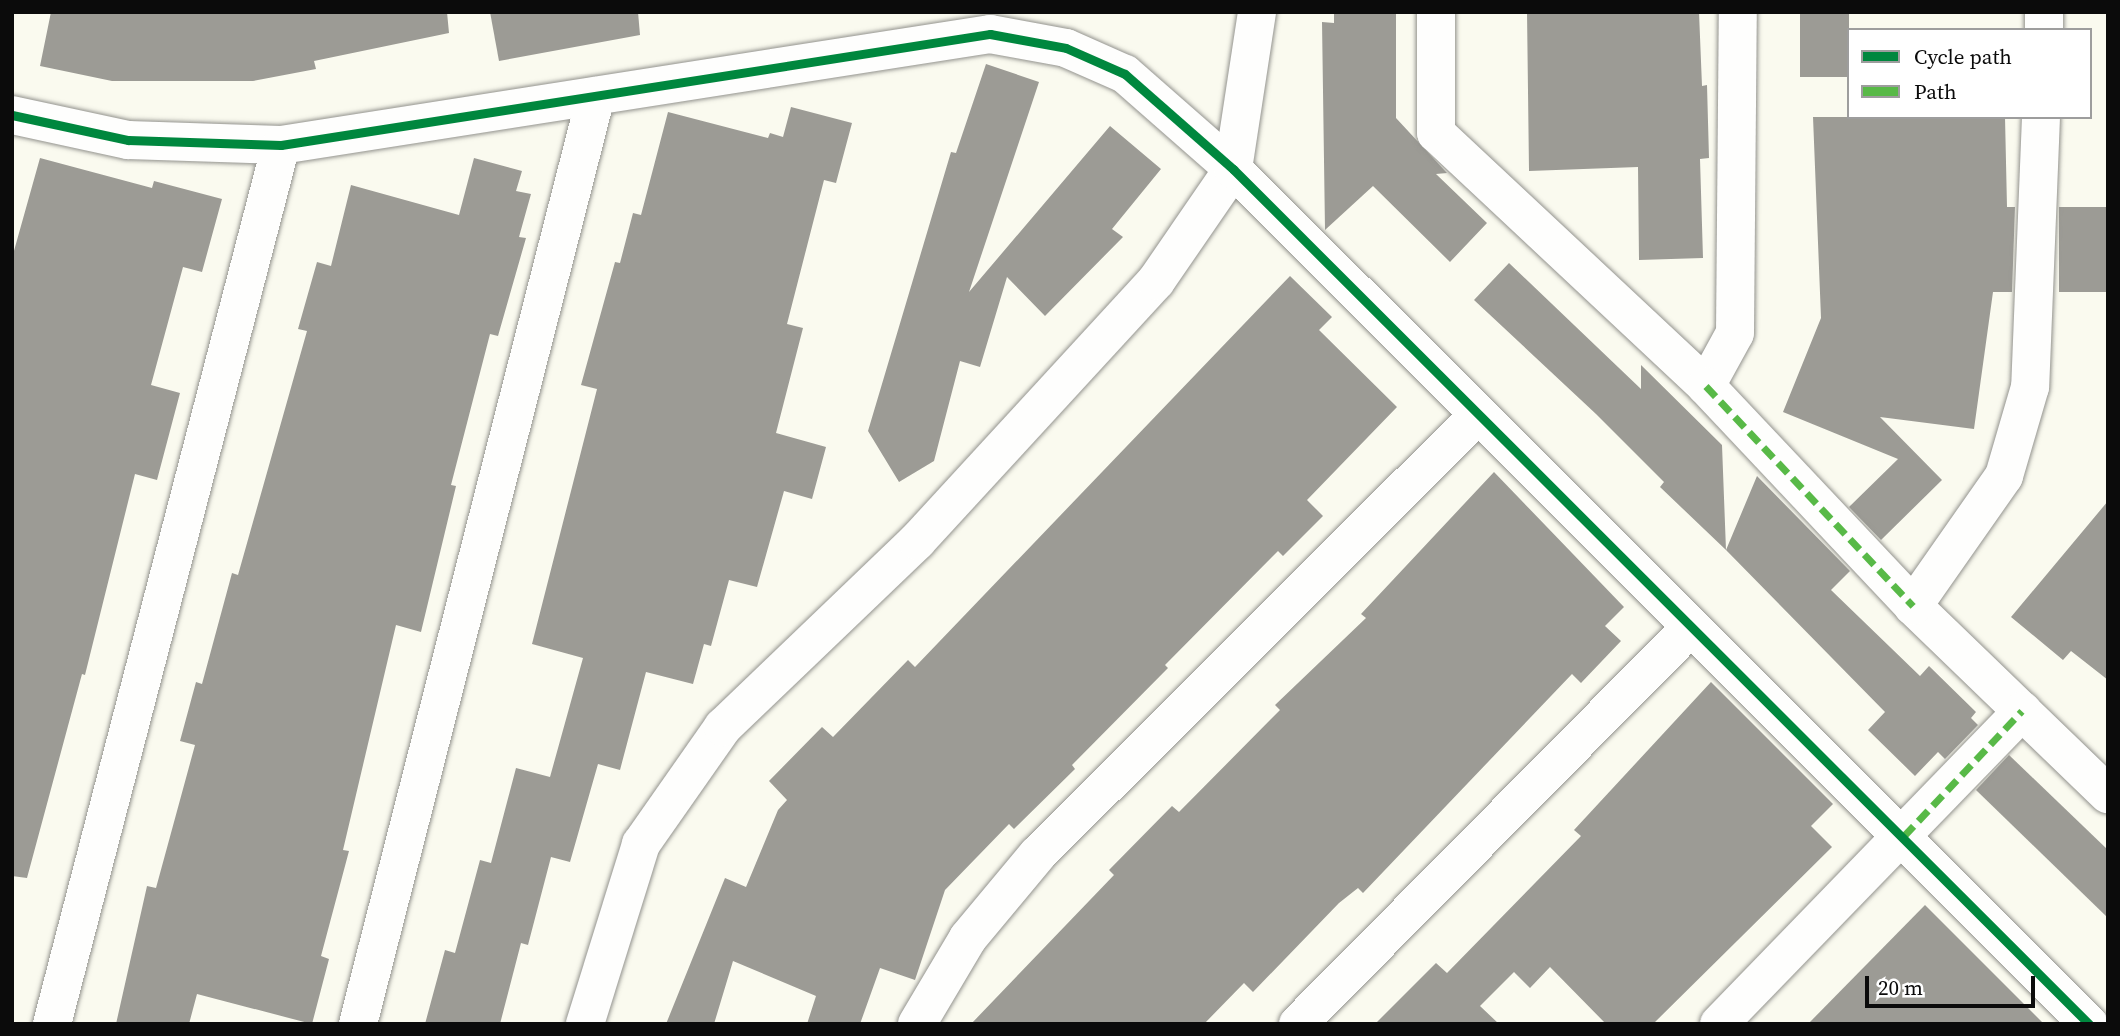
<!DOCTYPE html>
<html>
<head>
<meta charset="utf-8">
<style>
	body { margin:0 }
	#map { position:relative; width:2120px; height:1036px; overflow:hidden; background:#fafaef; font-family:"Source Serif 4",serif }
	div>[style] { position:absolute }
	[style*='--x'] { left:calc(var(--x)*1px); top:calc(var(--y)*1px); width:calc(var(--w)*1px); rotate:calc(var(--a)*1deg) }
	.building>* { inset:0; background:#9c9b95; transform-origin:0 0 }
	.roads { filter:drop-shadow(0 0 2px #93938e) drop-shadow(0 0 2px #93938e) }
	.minor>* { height:38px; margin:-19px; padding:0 19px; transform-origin:19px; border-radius:19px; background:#fefefd }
	.quiet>* { height:7px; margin-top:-3.5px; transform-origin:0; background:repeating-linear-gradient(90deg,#58b947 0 14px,transparent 0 21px) }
	.cycleway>* { height:9px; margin:-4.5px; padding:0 4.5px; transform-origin:4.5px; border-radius:4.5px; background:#00873e }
	span { translate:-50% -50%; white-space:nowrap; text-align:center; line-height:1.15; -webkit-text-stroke:7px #fff; paint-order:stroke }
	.frame { position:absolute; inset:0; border:14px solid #0b0b0b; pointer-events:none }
	.legend { position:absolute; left:1847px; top:28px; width:245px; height:91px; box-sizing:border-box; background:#fff; border:2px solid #9d9d9d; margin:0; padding:9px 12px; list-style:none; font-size:21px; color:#0b0b0b }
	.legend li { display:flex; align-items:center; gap:14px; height:35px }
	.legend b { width:35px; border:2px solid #9d9d9d }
	.scale { position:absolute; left:1865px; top:976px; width:170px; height:32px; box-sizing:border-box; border:4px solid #0b0b0b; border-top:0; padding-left:9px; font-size:21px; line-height:24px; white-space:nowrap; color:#0b0b0b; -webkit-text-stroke:5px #fff; paint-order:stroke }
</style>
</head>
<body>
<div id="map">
	<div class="building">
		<div style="clip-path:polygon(51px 12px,447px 12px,449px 33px,314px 61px,316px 69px,253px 81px,112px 81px,40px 66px)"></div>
		<div style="clip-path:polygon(490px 12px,638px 12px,640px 35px,499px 61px)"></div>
		<div style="clip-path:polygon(1334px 12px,1396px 12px,1396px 118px,1447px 173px,1436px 174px,1487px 223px,1450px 262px,1373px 186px,1325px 230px,1322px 22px,1334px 23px)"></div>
		<div style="clip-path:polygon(1527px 12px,1699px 12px,1702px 86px,1707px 85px,1709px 158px,1700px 159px,1703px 258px,1639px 260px,1638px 167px,1529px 171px)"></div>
		<div style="left:1800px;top:12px;width:49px;height:65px"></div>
		<div style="clip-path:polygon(986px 64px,1039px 82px,969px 292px,1110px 126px,1161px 169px,1112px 229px,1123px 237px,1045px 316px,1007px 277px,980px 367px,960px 361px,934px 461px,899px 482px,868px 431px,951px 152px,956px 153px)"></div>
		<div style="clip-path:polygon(791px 107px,852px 123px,836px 183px,824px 180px,787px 324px,803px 328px,776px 433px,826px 447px,812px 499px,784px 491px,757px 587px,729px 580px,711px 646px,704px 644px,693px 684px,646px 672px,620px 770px,598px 764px,570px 862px,551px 857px,528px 945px,521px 943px,500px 1024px,425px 1024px,445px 950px,455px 953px,480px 860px,491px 863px,516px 768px,550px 777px,583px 658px,532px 644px,597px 389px,581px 385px,615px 262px,620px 263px,633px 213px,641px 215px,668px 112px,768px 138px,770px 133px,783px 137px)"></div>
		<div style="clip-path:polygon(1813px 117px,2005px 117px,2007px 207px,2015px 207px,2012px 292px,1993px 292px,1974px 429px,1880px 417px,1942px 480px,1881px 540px,1849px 507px,1898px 459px,1783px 412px,1821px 318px)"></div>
		<div style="clip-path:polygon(40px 158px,152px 188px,154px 181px,222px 199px,202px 272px,183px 267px,151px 385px,180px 393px,157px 480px,135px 474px,85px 675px,82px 674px,27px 878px,12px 876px,12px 258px)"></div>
		<div style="clip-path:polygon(474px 158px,522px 171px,516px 191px,531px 194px,519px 237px,526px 238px,498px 336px,490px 334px,451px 485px,456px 486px,421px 632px,396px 625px,343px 850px,349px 851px,321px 956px,329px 959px,312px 1024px,197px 994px,189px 1024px,116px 1024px,147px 886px,156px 888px,195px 745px,180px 741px,196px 682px,202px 684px,232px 573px,238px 575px,307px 331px,298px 329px,317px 262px,331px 266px,351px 185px,459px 215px)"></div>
		<div style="left:2059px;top:207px;width:49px;height:85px"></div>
		<div style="clip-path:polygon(1509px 263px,1641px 389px,1641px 365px,1722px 445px,1726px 550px,1660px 487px,1664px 482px,1596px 414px,1474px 300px)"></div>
		<div style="clip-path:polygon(1290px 276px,1332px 317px,1319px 330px,1397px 407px,1307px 500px,1323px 516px,1283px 556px,1278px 551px,1165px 665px,1168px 668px,1072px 765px,1075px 769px,1014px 829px,1009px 824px,945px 890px,915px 980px,880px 968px,860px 1024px,807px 1024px,816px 996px,733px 961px,714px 1024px,666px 1024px,725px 878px,746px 887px,778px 810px,787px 800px,769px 781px,822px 727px,833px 737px,908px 660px,915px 667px)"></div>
		<div style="clip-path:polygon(1494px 472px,1624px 607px,1605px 626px,1621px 641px,1581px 683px,1572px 674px,1363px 893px,1358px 888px,1339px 903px,1253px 992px,1244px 983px,1204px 1024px,971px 1024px,1114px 875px,1109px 870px,1172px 806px,1179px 812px,1280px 710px,1275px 705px,1366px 618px,1361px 614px)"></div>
		<div style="clip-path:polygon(1757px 476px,1850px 571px,1831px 590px,1920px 676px,1929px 666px,1976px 712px,1971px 718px,1978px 725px,1945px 759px,1938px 752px,1915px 776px,1868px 730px,1885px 712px,1726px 550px)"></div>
		<div style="clip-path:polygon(2108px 501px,2108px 680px,2071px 651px,2063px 660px,2011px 617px)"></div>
		<div style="clip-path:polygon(1711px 682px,1833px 804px,1811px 826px,1832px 847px,1653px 1024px,1606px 1024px,1550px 967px,1530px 988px,1514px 972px,1480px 1006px,1499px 1024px,1375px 1024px,1436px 963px,1447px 973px,1581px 836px,1574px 830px)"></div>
		<div style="clip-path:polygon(2009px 755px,2108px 850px,2108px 918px,1976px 790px)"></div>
		<div style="clip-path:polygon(1925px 905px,2044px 1024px,1808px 1024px)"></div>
	</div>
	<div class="roads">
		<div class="minor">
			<div style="--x:1436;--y:12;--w:121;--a:90"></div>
			<div style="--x:1436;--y:133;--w:370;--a:43.1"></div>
			<div style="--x:1706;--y:386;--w:60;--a:-61.3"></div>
			<div style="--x:1735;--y:333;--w:321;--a:-89.5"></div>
			<div style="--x:2044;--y:30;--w:18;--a:-90"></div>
			<div style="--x:12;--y:115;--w:119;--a:12.2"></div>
			<div style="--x:128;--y:140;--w:153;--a:1.9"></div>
			<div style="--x:281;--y:145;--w:718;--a:-8.9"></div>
			<div style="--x:990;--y:34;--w:77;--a:10.4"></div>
			<div style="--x:1066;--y:48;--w:64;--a:23.8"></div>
			<div style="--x:1125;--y:74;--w:144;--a:41.3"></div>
			<div style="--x:1233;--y:169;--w:1210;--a:44.97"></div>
			<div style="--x:2041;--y:117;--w:270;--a:92.3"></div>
			<div style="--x:2030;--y:387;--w:93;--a:106.3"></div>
			<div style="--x:2004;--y:476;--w:159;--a:125"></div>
			<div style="--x:1913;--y:606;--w:271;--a:44"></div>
			<div style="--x:1706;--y:386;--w:302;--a:46.7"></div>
			<div style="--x:52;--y:1024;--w:908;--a:-75.4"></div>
			<div style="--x:358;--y:1024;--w:958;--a:-75.62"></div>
			<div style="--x:585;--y:1024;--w:189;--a:-72.7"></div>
			<div style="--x:641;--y:844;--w:143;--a:-55"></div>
			<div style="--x:723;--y:727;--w:269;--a:-43.8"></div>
			<div style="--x:917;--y:541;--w:353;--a:-47.4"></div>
			<div style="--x:1156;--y:281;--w:136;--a:-55.5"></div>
			<div style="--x:1233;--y:169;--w:159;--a:-81.3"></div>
			<div style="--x:917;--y:1024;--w:100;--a:-59.3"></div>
			<div style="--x:968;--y:938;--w:109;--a:-50.2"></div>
			<div style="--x:1038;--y:854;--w:620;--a:-44.93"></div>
			<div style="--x:1298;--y:1024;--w:559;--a:-45.29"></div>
			<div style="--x:1719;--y:1024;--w:436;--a:-45.9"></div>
		</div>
	</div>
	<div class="quiet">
		<div style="--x:1706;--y:386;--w:302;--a:46.7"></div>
		<div style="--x:1904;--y:836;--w:172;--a:-46.7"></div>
	</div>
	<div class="cycleway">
		<div style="--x:12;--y:115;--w:119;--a:12.2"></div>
		<div style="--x:128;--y:140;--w:153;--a:1.9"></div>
		<div style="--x:281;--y:145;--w:718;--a:-8.9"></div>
		<div style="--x:990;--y:34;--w:77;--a:10.4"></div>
		<div style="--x:1066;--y:48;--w:64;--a:23.8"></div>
		<div style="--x:1125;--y:74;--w:144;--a:41.3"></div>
		<div style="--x:1233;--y:169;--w:1210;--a:44.97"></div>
	</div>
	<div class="frame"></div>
	<ul class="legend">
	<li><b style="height:9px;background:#00873e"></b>Cycle path</li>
	<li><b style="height:9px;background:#58b947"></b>Path</li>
	</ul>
	<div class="scale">20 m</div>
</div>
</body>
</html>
